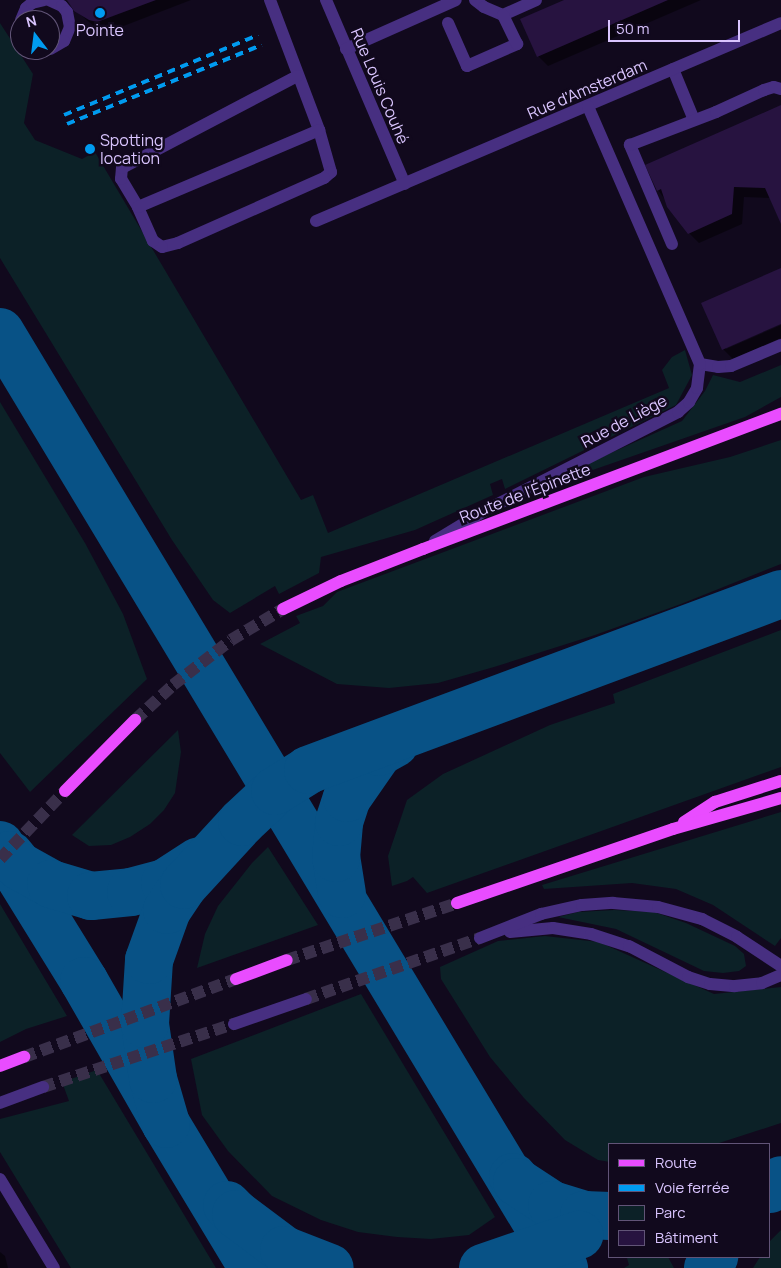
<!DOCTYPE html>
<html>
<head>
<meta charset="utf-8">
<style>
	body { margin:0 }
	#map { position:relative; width:781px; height:1268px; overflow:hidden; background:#11091d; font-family:Manrope,sans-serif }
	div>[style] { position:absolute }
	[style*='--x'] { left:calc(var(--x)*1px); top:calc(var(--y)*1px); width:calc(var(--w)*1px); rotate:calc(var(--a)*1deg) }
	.green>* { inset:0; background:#0c2127 }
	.shadow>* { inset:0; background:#0007 }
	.taxiway>* { height:48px; margin:-24px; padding:0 24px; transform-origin:24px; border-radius:24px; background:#085286 }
	.building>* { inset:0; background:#271340 }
	.minor-tunnel>* { height:12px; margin-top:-6px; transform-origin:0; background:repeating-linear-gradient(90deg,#392f4a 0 12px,transparent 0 18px) }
	.major-tunnel>* { height:12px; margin-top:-6px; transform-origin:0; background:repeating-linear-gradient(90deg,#392f4a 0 12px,transparent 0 18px) }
	.minor>* { height:12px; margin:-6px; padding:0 6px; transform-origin:6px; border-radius:6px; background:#472f81 }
	.major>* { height:12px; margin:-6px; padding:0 6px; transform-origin:6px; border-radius:6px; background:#e94cff }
	.rail>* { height:4px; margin-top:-2px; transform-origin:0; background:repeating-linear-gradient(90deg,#009bf0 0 8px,transparent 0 14px) }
	.dots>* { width:14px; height:14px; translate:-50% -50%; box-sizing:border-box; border:2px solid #11091d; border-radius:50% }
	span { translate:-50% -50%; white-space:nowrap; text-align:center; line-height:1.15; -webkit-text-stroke:5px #11091d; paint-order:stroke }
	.poi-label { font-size:16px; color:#dac5ff }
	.left { translate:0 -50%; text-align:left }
	.street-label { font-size:16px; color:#dac5ff }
	.legend { position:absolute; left:608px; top:1143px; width:162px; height:115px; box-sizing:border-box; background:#11091d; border:1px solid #615477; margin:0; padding:6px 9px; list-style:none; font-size:15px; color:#dac5ff }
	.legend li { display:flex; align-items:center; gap:10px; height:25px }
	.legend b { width:25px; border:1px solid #615477 }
	.north { position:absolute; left:10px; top:10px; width:50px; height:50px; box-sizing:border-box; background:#11091d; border:1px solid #615477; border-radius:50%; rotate:345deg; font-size:14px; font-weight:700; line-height:20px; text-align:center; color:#dac5ff }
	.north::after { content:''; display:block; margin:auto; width:18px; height:22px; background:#009bf0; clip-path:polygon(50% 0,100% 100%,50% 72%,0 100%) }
	.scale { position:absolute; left:608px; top:20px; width:132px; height:22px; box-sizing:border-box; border:2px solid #dac5ff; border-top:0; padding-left:6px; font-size:15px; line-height:18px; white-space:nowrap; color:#dac5ff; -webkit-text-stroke:4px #11091d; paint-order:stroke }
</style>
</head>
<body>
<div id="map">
	<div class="green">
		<div style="clip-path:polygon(0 23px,33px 74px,24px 123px,35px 140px,82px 159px,95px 152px,301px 500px,313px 495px,328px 533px,669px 388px,662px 370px,672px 357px,685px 350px,692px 375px,676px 405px,505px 489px,502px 479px,490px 484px,493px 495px,415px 530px,321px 557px,319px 573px,279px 594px,275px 586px,230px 613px,213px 600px,172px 540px,0 258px)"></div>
		<div style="clip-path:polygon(781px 365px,781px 397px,745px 417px,504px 501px,682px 421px,705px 391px,713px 375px,740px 382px)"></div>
		<div style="clip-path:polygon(0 402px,85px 543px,123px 614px,147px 679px,30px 792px,0 753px)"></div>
		<div style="clip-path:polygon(781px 440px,781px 564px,681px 604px,595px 635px,494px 667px,438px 683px,389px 688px,337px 684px,260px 644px,300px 623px,296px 616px,323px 606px,337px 592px,644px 477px,730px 457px)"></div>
		<div style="clip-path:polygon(781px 630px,781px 767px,427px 893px,413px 877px,407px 881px,392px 886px,388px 856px,407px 800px,443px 774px,550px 725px,615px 703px,613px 694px)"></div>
		<div style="clip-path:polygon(178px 730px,181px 752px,175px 793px,164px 810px,150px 824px,130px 837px,111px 845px,89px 846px,72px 835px)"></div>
		<div style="clip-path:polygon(781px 812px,781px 938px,775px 946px,713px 905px,676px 889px,632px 883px,544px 889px,542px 885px)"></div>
		<div style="clip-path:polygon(268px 847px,318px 925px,197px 968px,205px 934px,218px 906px,252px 863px)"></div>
		<div style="clip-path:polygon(0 904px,67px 1016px,26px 1029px,0 1042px)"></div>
		<div style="clip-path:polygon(614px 910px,654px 912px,686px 923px,735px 946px,744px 954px,746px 966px,739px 971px,723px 973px,704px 971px,616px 929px,558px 917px,578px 912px)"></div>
		<div style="clip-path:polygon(545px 936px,599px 942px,714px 994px,781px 987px,781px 1123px,716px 1144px,610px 1144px,610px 1162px,598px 1160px,565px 1140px,524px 1098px,490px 1057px,441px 979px,440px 967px,498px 941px)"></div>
		<div style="clip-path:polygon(361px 994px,495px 1217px,469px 1235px,431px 1239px,397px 1237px,358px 1232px,321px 1220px,272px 1196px,228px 1151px,202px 1115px,191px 1059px)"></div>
		<div style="clip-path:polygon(97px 1070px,216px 1268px,71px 1268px,0 1152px,0 1119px,69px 1101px,62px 1082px)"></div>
		<div style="clip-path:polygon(781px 1230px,781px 1268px,753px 1268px,760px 1257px,770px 1257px,770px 1241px)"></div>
		<div style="clip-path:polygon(631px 1257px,668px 1257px,674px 1268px,624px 1268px,629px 1265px,627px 1258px)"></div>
	</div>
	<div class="shadow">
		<div style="clip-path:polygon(69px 0,191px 0,108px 32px,96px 28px,82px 16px,71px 6px)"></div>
		<div style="clip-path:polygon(567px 0,701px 0,548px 66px,538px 56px)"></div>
		<div style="clip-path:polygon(781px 106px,781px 220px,771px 198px,744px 197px,742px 224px,699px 243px,689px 233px,658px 190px)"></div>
		<div style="clip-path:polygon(781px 269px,781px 322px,726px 347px,726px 349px,781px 325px,781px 338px,733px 359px,723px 349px)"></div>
		<div style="clip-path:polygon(0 1252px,5px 1256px,8px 1268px,0 1268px)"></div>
	</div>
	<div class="taxiway">
		<div style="--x:0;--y:332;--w:1093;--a:58.93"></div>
		<div style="--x:0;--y:845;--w:160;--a:58.3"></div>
		<div style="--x:84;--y:981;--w:165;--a:60.2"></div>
		<div style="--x:166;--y:1124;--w:168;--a:58.9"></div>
		<div style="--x:10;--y:855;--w:14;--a:51"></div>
		<div style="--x:19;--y:866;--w:37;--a:29"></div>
		<div style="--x:51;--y:884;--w:42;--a:16.7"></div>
		<div style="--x:91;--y:896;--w:40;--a:-5.7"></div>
		<div style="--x:131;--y:892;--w:35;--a:-15"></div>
		<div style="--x:165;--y:883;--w:40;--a:-32.9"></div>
		<div style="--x:342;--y:894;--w:36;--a:-99"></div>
		<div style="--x:336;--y:858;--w:36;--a:-85"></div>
		<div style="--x:339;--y:822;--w:25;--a:-72"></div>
		<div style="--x:347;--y:798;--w:56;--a:-55.2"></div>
		<div style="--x:379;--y:752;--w:18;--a:-29"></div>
		<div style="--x:166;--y:1124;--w:47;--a:-106.1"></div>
		<div style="--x:153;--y:1079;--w:56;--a:-98.3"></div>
		<div style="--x:145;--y:1024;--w:64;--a:-86.4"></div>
		<div style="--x:149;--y:960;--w:53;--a:-70.2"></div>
		<div style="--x:167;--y:910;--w:30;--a:-56"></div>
		<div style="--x:184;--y:885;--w:86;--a:-47.4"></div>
		<div style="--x:242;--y:822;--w:45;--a:-43.2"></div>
		<div style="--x:275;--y:791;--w:39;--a:-32"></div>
		<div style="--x:308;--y:770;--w:505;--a:-20.41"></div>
		<div style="--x:513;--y:1177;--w:6;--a:51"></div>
		<div style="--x:517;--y:1182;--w:42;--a:33.3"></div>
		<div style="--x:552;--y:1205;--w:34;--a:17"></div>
		<div style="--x:584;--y:1215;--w:26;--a:2"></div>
		<div style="--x:770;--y:1189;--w:14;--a:-39"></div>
		<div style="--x:227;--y:1205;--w:13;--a:45"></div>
		<div style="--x:236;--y:1214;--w:60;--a:36.9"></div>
		<div style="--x:284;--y:1250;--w:49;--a:21.4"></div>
		<div style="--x:483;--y:1268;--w:102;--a:-19"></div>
		<div style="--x:708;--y:1268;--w:13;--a:-61"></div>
	</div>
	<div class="building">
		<div style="clip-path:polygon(67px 0,156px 0,97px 22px,89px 20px,74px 11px)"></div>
		<div style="clip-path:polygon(564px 0,668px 0,537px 57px,520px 19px)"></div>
		<div style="clip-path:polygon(781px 105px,781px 224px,765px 188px,734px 187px,732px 214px,688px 234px,667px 207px,661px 189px,657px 191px,645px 165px)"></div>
		<div style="clip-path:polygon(781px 268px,781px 324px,722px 350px,701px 303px)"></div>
	</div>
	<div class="minor-tunnel">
		<div style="--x:306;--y:999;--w:184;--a:-19.3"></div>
		<div style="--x:43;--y:1087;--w:201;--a:-18.3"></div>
	</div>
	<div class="major-tunnel">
		<div style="--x:135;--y:720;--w:52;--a:-42.6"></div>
		<div style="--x:173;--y:685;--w:73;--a:-37.8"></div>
		<div style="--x:231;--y:640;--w:61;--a:-30.8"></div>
		<div style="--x:0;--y:859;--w:94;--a:-46.3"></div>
		<div style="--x:287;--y:960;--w:179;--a:-18.5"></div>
		<div style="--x:24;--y:1057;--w:226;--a:-20.2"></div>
	</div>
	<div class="minor">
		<div style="--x:49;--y:0;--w:14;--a:25"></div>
		<div style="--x:62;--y:6;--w:8;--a:50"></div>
		<div style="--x:67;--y:12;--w:15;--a:79"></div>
		<div style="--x:70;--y:27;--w:15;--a:113"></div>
		<div style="--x:64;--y:41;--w:16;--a:150"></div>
		<div style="--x:270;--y:0;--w:139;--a:69.3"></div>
		<div style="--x:319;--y:130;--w:44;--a:74.1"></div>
		<div style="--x:331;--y:172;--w:9;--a:139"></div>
		<div style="--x:324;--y:178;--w:160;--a:156"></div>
		<div style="--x:178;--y:243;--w:16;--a:166"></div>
		<div style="--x:162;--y:247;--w:11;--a:-146"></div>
		<div style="--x:153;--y:241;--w:37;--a:-114"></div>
		<div style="--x:138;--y:207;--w:33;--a:-121"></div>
		<div style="--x:121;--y:179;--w:11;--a:-85"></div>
		<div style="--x:122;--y:168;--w:198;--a:-27.7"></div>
		<div style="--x:326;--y:0;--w:200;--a:66.8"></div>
		<div style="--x:475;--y:0;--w:11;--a:38"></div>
		<div style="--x:484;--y:7;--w:21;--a:23"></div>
		<div style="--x:503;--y:15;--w:36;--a:-24"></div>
		<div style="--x:21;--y:20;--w:13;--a:-67"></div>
		<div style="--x:26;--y:8;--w:8;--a:-40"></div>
		<div style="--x:32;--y:3;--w:12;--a:-14"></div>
		<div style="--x:448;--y:23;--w:47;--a:66.2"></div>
		<div style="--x:467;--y:66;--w:55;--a:-23.7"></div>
		<div style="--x:517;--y:44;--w:32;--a:-116"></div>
		<div style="--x:346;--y:49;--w:120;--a:-24"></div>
		<div style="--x:673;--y:69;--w:55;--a:67.6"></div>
		<div style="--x:138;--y:207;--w:197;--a:-23"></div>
		<div style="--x:316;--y:221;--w:505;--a:-23.06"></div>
		<div style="--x:672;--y:244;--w:108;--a:-113"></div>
		<div style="--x:630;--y:145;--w:92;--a:-21"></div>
		<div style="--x:716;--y:112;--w:53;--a:-24.6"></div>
		<div style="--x:764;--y:90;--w:10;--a:-17"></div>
		<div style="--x:774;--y:87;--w:7;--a:16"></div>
		<div style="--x:700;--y:364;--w:18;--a:9"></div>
		<div style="--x:718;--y:367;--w:13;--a:-4"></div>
		<div style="--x:731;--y:366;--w:54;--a:-22.8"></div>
		<div style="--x:435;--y:541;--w:60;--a:-31.3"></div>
		<div style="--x:486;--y:510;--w:216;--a:-27"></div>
		<div style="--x:678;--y:412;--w:15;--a:-42"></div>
		<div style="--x:689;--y:402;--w:16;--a:-60"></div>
		<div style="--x:697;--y:388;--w:24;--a:-83"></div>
		<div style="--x:700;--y:364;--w:281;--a:-113.5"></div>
		<div style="--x:510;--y:932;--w:43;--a:-5.3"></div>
		<div style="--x:553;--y:928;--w:38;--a:9"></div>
		<div style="--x:591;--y:934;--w:40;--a:18"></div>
		<div style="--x:629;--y:946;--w:67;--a:27.7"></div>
		<div style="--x:688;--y:977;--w:23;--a:18"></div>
		<div style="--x:710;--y:984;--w:25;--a:5"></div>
		<div style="--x:735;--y:986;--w:27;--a:-6"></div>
		<div style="--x:762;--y:983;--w:21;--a:-23"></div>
		<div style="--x:480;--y:938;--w:66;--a:-21.5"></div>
		<div style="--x:541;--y:914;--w:42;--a:-12.4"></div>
		<div style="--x:582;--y:905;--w:31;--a:-4"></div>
		<div style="--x:613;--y:903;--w:45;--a:5.1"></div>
		<div style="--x:658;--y:907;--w:46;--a:15.3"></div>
		<div style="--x:702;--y:919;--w:39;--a:27"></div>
		<div style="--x:737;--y:937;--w:53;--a:33.4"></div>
		<div style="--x:234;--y:1024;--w:76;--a:-19.1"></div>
		<div style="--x:0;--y:1103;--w:46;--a:-20.4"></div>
		<div style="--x:0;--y:1179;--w:104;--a:58.8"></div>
	</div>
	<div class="major">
		<div style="--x:283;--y:609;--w:64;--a:-25.8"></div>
		<div style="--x:341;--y:581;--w:88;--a:-21.3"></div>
		<div style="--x:423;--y:549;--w:383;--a:-20.7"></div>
		<div style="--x:65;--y:791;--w:100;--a:-45.4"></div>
		<div style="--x:684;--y:822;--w:37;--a:-33"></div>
		<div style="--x:715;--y:802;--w:69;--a:-17.7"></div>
		<div style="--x:457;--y:903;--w:228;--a:-18.9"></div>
		<div style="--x:673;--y:829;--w:112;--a:-16"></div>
		<div style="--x:236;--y:979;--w:54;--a:-20.4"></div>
		<div style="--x:0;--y:1066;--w:26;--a:-21"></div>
	</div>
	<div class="rail">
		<div style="--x:64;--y:115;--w:210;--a:-22.4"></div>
		<div style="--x:67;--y:124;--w:210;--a:-22.1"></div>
	</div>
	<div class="dots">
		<div style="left:100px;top:13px;background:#009bf0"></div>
		<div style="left:90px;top:149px;background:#009bf0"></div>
	</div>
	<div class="poi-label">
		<span style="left:100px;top:30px">Pointe</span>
		<span class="left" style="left:100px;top:149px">Spotting<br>location</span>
	</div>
	<div class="street-label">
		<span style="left:380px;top:86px;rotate:67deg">Rue Louis Couhé</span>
		<span style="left:587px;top:89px;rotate:-23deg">Rue d'Amsterdam</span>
		<span style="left:624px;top:421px;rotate:-28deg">Rue de Liège</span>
		<span style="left:525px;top:493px;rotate:-21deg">Route de l'Épinette</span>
	</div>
	<ul class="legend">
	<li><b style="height:6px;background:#e94cff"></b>Route</li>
	<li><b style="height:6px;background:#009bf0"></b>Voie ferrée</li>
	<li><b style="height:14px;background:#0c2127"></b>Parc</li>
	<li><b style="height:14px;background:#271340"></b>Bâtiment</li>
	</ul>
	<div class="north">N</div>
	<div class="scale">50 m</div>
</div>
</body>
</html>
